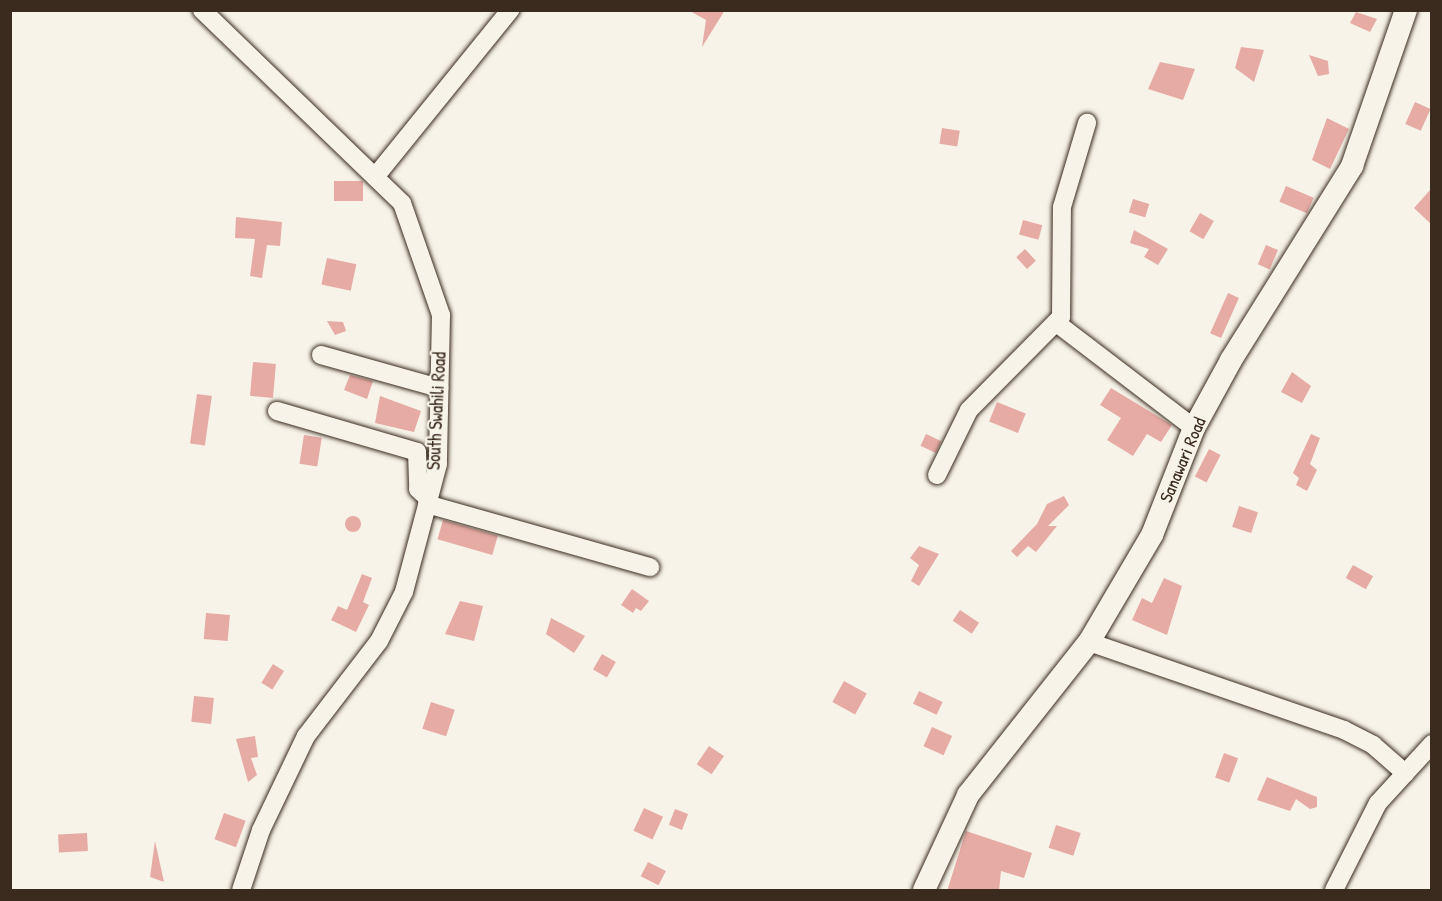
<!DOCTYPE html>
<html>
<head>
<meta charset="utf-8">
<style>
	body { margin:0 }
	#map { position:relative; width:1442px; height:901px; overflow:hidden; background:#f7f3e8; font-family:"Patrick Hand",sans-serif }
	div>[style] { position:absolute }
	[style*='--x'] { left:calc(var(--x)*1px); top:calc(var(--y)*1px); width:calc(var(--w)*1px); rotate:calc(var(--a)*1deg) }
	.building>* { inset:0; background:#e6aba5; transform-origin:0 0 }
	.round { border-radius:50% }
	.roads { filter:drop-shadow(0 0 2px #3b2a1e) drop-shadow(0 0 2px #3b2a1e) }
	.minor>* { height:18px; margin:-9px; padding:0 9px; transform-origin:9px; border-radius:9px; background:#f7f3e8 }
	.tertiary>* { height:22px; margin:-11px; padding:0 11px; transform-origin:11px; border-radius:11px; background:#f7f3e8 }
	span { translate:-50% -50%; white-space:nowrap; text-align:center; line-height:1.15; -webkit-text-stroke:4.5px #f7f3e8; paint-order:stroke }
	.street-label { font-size:18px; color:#3b2a1e }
	.frame { position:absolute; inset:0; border:12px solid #3b2a1e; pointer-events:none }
</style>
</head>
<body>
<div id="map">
	<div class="building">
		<div style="clip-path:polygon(688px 10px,725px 10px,702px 47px,706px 20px)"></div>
		<div style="clip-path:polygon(1356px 12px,1377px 19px,1370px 32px,1350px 23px)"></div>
		<div style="clip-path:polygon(1241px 47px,1264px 50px,1254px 82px,1235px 68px)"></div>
		<div style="clip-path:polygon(1309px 55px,1328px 61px,1329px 74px,1318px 76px)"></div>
		<div style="clip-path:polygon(1160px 62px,1195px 69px,1183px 100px,1148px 89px)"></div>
		<div style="left:1415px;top:102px;width:17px;height:24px;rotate:24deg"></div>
		<div style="clip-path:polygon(1327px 118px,1349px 129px,1330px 169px,1312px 160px)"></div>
		<div style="left:942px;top:128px;width:18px;height:16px;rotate:9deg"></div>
		<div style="left:334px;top:181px;width:29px;height:20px"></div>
		<div style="left:1286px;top:186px;width:30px;height:17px;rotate:23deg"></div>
		<div style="clip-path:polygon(1431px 189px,1431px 224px,1414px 208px)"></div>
		<div style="left:1133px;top:199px;width:17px;height:14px;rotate:17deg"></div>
		<div style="left:1200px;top:213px;width:16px;height:21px;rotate:30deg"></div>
		<div style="clip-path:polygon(236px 217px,282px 222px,280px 246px,267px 245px,262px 278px,250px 276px,255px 239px,235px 238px)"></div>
		<div style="left:1023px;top:220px;width:20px;height:15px;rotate:15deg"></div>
		<div style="clip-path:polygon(1134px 230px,1168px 249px,1158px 265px,1144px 257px,1149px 249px,1130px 243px)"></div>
		<div style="left:1266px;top:245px;width:13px;height:21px;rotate:23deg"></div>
		<div style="left:1025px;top:249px;width:16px;height:12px;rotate:47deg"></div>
		<div style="left:327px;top:258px;width:30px;height:27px;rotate:12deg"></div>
		<div style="left:1228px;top:293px;width:12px;height:44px;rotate:24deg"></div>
		<div style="clip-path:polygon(327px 321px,343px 322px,346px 331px,335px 335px)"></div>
		<div style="left:253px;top:362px;width:23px;height:34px;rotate:5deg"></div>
		<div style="clip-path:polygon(1292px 372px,1311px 386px,1302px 403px,1281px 392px)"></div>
		<div style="clip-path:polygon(350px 375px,373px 381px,367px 399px,344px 390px)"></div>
		<div style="clip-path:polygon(1111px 388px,1172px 425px,1161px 442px,1147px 434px,1133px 456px,1107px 440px,1121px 418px,1100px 405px)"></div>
		<div style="left:197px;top:394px;width:15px;height:50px;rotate:8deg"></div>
		<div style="clip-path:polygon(380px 396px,421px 411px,414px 432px,375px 423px)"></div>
		<div style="left:997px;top:402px;width:31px;height:21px;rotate:22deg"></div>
		<div style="left:926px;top:434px;width:17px;height:13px;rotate:25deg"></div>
		<div style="clip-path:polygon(1311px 434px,1320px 438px,1310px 464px,1317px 470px,1307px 491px,1296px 485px,1299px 478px,1293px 473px)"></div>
		<div style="left:304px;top:435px;width:18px;height:29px;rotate:9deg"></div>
		<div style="left:1209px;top:449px;width:13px;height:31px;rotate:27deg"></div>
		<div style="clip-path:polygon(1064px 496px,1069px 505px,1048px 526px,1057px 526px,1036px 552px,1028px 546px,1017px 557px,1011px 551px,1037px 524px,1047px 504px)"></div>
		<div style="left:1239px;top:506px;width:20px;height:22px;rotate:18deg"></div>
		<div class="round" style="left:345px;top:516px;width:16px;height:16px"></div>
		<div style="left:443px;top:520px;width:57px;height:20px;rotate:16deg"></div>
		<div style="clip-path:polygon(919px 546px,939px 554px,919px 586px,911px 581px,919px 565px,910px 558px)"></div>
		<div style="left:1353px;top:565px;width:23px;height:15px;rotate:29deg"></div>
		<div style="clip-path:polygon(362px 574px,372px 578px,363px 602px,369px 605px,356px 632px,331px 620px,338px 606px,347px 610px)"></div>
		<div style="clip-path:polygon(1164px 578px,1182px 586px,1167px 635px,1132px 620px,1142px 598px,1152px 603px)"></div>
		<div style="clip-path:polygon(632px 589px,649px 601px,641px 611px,636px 608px,633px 613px,621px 605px)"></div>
		<div style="clip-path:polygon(460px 601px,483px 606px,474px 641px,445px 634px)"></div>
		<div style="left:960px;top:610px;width:23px;height:13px;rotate:34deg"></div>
		<div style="left:206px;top:613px;width:24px;height:26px;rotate:5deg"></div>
		<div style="clip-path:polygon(551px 618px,585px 636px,574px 653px,546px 634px)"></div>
		<div style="left:602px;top:654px;width:16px;height:18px;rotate:30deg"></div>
		<div style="left:273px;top:664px;width:13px;height:22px;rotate:32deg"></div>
		<div style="left:844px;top:681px;width:26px;height:24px;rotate:29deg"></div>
		<div style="left:919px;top:691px;width:26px;height:14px;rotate:25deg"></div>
		<div style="left:194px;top:696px;width:20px;height:26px;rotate:6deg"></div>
		<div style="left:431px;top:702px;width:25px;height:28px;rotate:18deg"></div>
		<div style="left:932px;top:727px;width:22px;height:21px;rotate:24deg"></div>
		<div style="clip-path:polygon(255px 736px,258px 757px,251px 758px,257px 775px,248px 782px,236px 739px)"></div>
		<div style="left:709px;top:746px;width:18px;height:22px;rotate:34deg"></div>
		<div style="left:1224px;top:753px;width:15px;height:26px;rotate:20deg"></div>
		<div style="clip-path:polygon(1267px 777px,1317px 797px,1317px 807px,1310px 809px,1296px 799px,1290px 811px,1257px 800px)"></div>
		<div style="left:644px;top:808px;width:21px;height:25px;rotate:25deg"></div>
		<div style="left:675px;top:809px;width:14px;height:17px;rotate:21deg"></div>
		<div style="left:224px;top:813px;width:23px;height:28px;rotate:20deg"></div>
		<div style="left:1056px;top:825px;width:26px;height:24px;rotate:18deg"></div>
		<div style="clip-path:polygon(966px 831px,1032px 853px,1024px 878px,1001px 871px,999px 891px,947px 891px)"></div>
		<div style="left:87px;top:833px;width:18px;height:29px;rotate:87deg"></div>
		<div style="clip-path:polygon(155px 841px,164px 882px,150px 877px)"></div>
		<div style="left:648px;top:862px;width:20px;height:16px;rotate:27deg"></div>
	</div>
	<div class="roads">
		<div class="minor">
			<div style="--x:202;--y:10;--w:278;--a:44"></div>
			<div style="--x:402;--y:203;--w:119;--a:70.8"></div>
			<div style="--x:441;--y:315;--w:149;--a:91.2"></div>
			<div style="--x:438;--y:464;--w:132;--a:104.9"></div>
			<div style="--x:404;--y:592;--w:55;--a:117"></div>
			<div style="--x:379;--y:641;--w:120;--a:127.5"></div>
			<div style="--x:306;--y:736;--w:104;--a:115.6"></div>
			<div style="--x:261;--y:830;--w:63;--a:108.4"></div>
			<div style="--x:375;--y:177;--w:215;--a:-51"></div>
			<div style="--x:1058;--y:324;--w:171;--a:37.4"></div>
			<div style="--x:321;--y:355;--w:123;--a:15.6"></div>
			<div style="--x:277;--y:411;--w:146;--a:16.3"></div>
			<div style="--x:417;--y:452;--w:37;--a:88"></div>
			<div style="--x:418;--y:489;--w:13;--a:42"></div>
			<div style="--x:937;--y:475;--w:72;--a:-63.8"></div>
			<div style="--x:969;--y:410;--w:131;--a:-45.3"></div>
			<div style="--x:1061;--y:317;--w:110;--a:-89.5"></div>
			<div style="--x:1062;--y:207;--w:88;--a:-73.4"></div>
			<div style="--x:427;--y:504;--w:232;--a:15.8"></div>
			<div style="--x:1089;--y:642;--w:270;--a:19"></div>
			<div style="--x:1344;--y:730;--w:33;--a:27"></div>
			<div style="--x:1373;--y:745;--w:43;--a:41.2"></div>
			<div style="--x:1334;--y:890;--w:97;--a:-63.2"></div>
			<div style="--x:1378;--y:803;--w:80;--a:-47.5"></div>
		</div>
		<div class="tertiary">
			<div style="--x:924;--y:890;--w:105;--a:-65.1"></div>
			<div style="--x:968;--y:795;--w:195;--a:-51.7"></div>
			<div style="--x:1089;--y:642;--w:124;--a:-59.5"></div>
			<div style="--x:1152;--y:535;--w:115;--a:-68.6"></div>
			<div style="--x:1194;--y:428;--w:77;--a:-61.4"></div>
			<div style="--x:1231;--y:360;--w:229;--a:-58"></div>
			<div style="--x:1352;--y:166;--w:165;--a:-70.9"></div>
		</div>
	</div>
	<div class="street-label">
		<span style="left:437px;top:411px;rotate:-87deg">South Swahili Road</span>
		<span style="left:1183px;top:460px;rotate:-67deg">Sanawari Road</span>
	</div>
	<div class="frame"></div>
</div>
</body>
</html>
